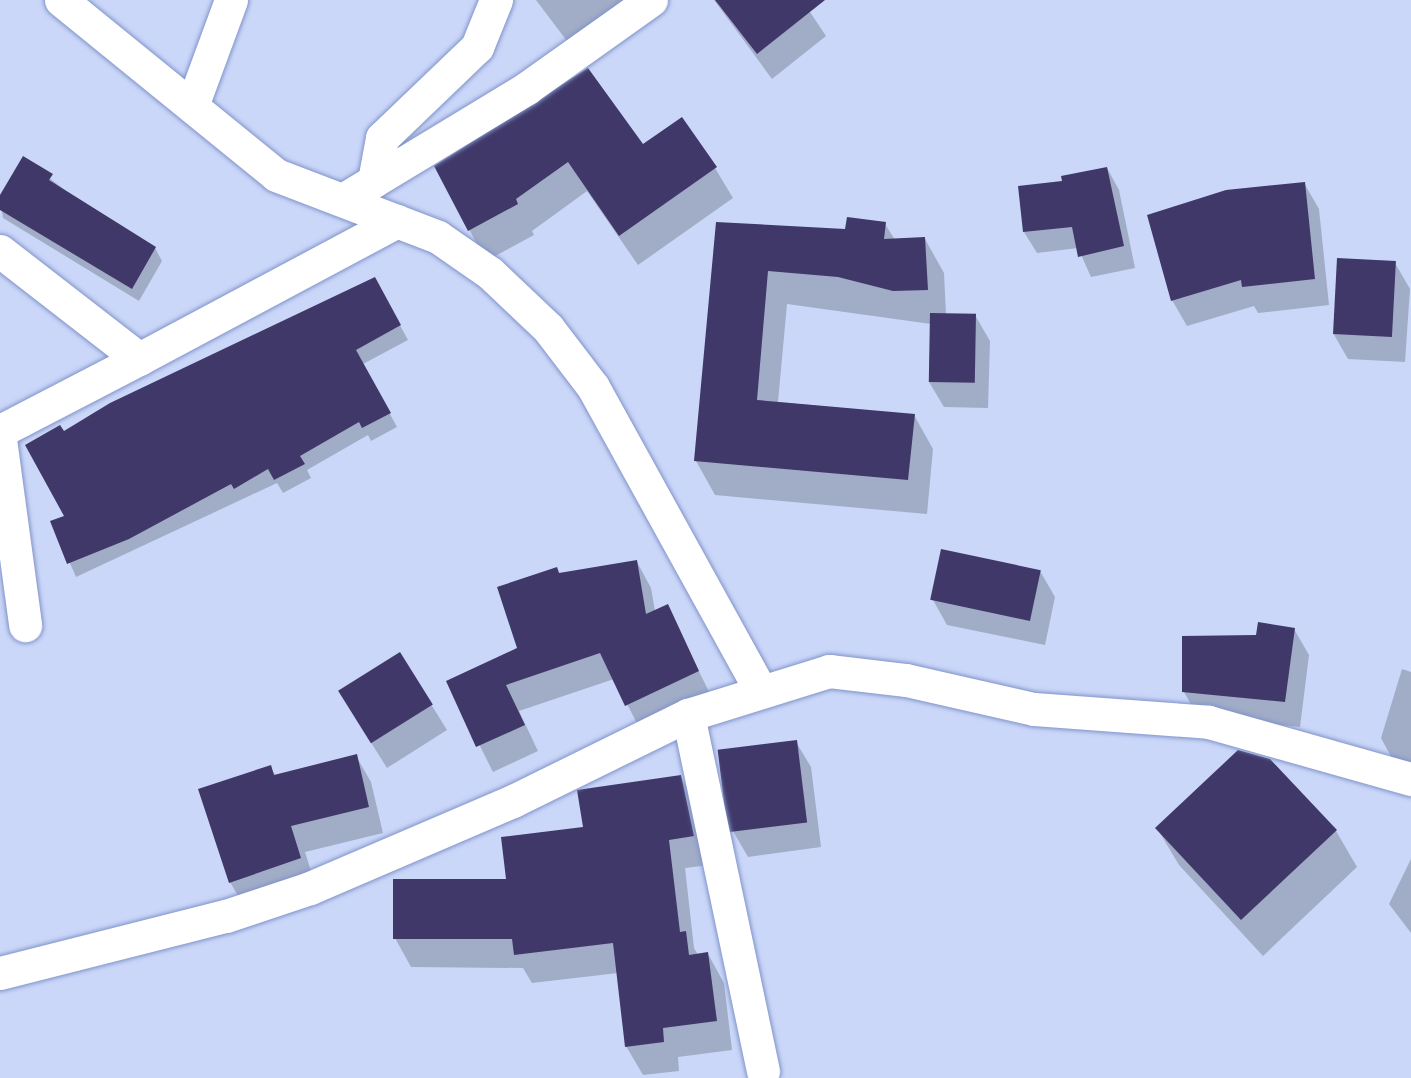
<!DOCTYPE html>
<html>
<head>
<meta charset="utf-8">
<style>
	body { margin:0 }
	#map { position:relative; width:1411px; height:1078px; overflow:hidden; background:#cad7f9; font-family:Quicksand,sans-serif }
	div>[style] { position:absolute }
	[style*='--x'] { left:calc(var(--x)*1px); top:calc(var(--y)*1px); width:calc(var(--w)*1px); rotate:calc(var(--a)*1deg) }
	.shadow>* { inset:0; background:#0003 }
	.building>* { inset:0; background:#403869; transform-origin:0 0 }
	.roads { filter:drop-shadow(0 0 2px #8193c9) drop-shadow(0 0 2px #8193c9) }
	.minor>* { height:33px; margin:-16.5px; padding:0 16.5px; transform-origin:16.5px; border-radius:16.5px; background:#fff }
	span { translate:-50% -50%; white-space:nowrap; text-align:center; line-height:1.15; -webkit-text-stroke:6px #f6f8fe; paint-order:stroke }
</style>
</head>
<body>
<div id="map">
	<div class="shadow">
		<div style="clip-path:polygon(536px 0,646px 0,576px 53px)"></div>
		<div style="clip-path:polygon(714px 0,802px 0,826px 36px,772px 79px)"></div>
		<div style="clip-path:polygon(642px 146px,715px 168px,733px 198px,638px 265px,587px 191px,532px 231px,534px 235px,486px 261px,436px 167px)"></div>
		<div style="clip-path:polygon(24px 158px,85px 206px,155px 248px,162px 261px,139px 301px,3px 218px,0 198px)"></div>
		<div style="clip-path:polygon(1107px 168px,1119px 190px,1135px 268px,1091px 277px,1078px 248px,1037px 253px,1024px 232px,1020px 187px,1064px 182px)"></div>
		<div style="clip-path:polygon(1304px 183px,1319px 209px,1329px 305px,1258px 313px,1254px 306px,1187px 326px,1172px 300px)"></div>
		<div style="clip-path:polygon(718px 223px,846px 231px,885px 224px,895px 240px,925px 239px,944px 273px,946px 315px,975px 315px,990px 341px,988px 408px,944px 407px,929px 382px,931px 324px,787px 304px,778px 402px,914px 415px,933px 449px,927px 514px,715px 495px,696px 461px)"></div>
		<div style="clip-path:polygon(1395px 263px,1410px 289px,1405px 362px,1348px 359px,1333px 333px)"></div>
		<div style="clip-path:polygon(382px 292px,408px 340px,363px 364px,397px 427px,371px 441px,368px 435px,307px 470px,311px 478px,283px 493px,277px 483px,76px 577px,52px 522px,67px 516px,63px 433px)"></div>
		<div style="clip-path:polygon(637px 562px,651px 588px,655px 611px,667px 606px,712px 698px,641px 731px,614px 679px,519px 711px,538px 751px,493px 772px,448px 682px,519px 649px,557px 568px,560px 574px)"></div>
		<div style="clip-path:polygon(1040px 571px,1055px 597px,1045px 645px,947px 625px,933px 600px)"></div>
		<div style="clip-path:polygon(1294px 629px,1309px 655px,1300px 727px,1198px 717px,1184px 692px,1257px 637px)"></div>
		<div style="clip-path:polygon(400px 654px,447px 730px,387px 768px,355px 717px)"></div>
		<div style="clip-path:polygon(1402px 669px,1411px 672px,1411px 769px,1395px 764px,1381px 738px)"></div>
		<div style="clip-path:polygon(796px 742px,811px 767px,821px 847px,748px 857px,733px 831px)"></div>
		<div style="clip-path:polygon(356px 756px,371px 782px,383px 833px,305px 852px,315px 884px,245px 908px,230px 882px,270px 767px,276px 776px)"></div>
		<div style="clip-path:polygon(681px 777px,697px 806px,710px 865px,685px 868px,694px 948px,698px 955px,708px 954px,724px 983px,732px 1050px,678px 1057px,679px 1071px,643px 1075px,626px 1046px,618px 973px,532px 983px,523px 968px,411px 967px,395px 938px,507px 880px,584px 828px)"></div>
		<div style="clip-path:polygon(1157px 828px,1336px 831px,1357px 867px,1263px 956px,1179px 865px)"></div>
		<div style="clip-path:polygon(1411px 859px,1411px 933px,1389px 904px)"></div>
	</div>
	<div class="building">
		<div style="clip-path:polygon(715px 0,825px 0,757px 54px)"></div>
		<div style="clip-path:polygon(588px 68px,643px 144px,682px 117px,717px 167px,619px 236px,568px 162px,516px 199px,518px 204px,468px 231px,434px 166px)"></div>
		<div style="clip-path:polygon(23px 156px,53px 174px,49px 180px,156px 247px,132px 289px,0 210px,0 195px)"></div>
		<div style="clip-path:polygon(1107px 167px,1124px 246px,1078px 257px,1072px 227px,1023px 232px,1018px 186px,1062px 181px,1061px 176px)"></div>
		<div style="clip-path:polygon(1305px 182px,1315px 279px,1242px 287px,1241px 280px,1171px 301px,1147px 215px,1226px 190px)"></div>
		<div style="clip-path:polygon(847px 217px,886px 222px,884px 239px,925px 237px,928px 290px,893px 291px,838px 277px,768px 271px,757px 400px,915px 414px,908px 480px,694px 461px,716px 222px,845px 229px)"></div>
		<div style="left:1337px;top:258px;width:59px;height:76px;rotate:3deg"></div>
		<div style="clip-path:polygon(375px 277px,401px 325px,356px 350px,391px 413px,362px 428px,359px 422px,300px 456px,305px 464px,274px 480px,268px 469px,234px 489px,231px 484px,129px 539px,67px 564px,50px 521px,64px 516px,25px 445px,60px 425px,64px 431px,110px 403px)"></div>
		<div style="left:930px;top:313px;width:46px;height:69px;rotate:1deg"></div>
		<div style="left:941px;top:549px;width:102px;height:52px;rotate:12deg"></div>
		<div style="clip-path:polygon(637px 560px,646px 614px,668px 604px,699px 671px,625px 706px,600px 653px,506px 685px,525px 725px,476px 747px,446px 681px,517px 648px,497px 587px,557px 567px,559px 573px)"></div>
		<div style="clip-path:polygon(1258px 622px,1295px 628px,1285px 702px,1182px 692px,1182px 636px,1256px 635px)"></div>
		<div style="left:400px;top:652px;width:62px;height:73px;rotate:58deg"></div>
		<div style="left:797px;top:740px;width:83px;height:80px;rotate:83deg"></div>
		<div style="clip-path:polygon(1238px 750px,1270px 759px,1337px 830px,1241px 920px,1155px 828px)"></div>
		<div style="clip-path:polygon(357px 754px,369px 807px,291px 826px,301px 858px,229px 883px,198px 789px,271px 765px,274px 775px)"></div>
		<div style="clip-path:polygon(681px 775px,694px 836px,669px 840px,680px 932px,686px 931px,689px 955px,708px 952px,717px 1021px,663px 1028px,664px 1042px,625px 1047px,613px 943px,514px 955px,512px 939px,393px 939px,393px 879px,506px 879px,501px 837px,583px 827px,577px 790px)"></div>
	</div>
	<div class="roads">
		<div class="minor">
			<div style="--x:61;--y:0;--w:277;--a:39.1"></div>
			<div style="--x:276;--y:175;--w:173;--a:20.9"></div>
			<div style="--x:438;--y:237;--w:63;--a:34.7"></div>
			<div style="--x:490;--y:273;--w:80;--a:43.5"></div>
			<div style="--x:548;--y:328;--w:74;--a:52.7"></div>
			<div style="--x:593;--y:387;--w:344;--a:61.1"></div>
			<div style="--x:192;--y:106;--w:113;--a:-69.8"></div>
			<div style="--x:374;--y:181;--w:44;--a:-79.5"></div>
			<div style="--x:382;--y:138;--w:132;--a:-43.8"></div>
			<div style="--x:477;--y:47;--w:51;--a:-68"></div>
			<div style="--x:344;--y:199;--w:214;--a:-31.2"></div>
			<div style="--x:527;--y:88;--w:152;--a:-35.4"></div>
			<div style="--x:0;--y:251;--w:176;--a:37.8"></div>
			<div style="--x:139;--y:359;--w:293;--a:-28.1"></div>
			<div style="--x:0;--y:431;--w:157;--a:-27.4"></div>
			<div style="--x:0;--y:439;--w:188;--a:82.3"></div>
			<div style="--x:688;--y:715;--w:364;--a:78.1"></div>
			<div style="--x:0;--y:973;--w:233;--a:-14.2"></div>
			<div style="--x:226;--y:916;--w:89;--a:-18.4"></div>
			<div style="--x:310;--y:888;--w:221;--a:-23.2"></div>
			<div style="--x:513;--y:801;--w:195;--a:-26.2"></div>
			<div style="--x:688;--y:715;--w:148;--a:-17.3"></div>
			<div style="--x:829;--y:671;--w:78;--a:6.7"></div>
			<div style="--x:906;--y:680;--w:131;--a:12.8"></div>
			<div style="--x:1034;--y:709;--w:175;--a:4.2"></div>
			<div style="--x:1209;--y:722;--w:210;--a:15.8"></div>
		</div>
	</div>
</div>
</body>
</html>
